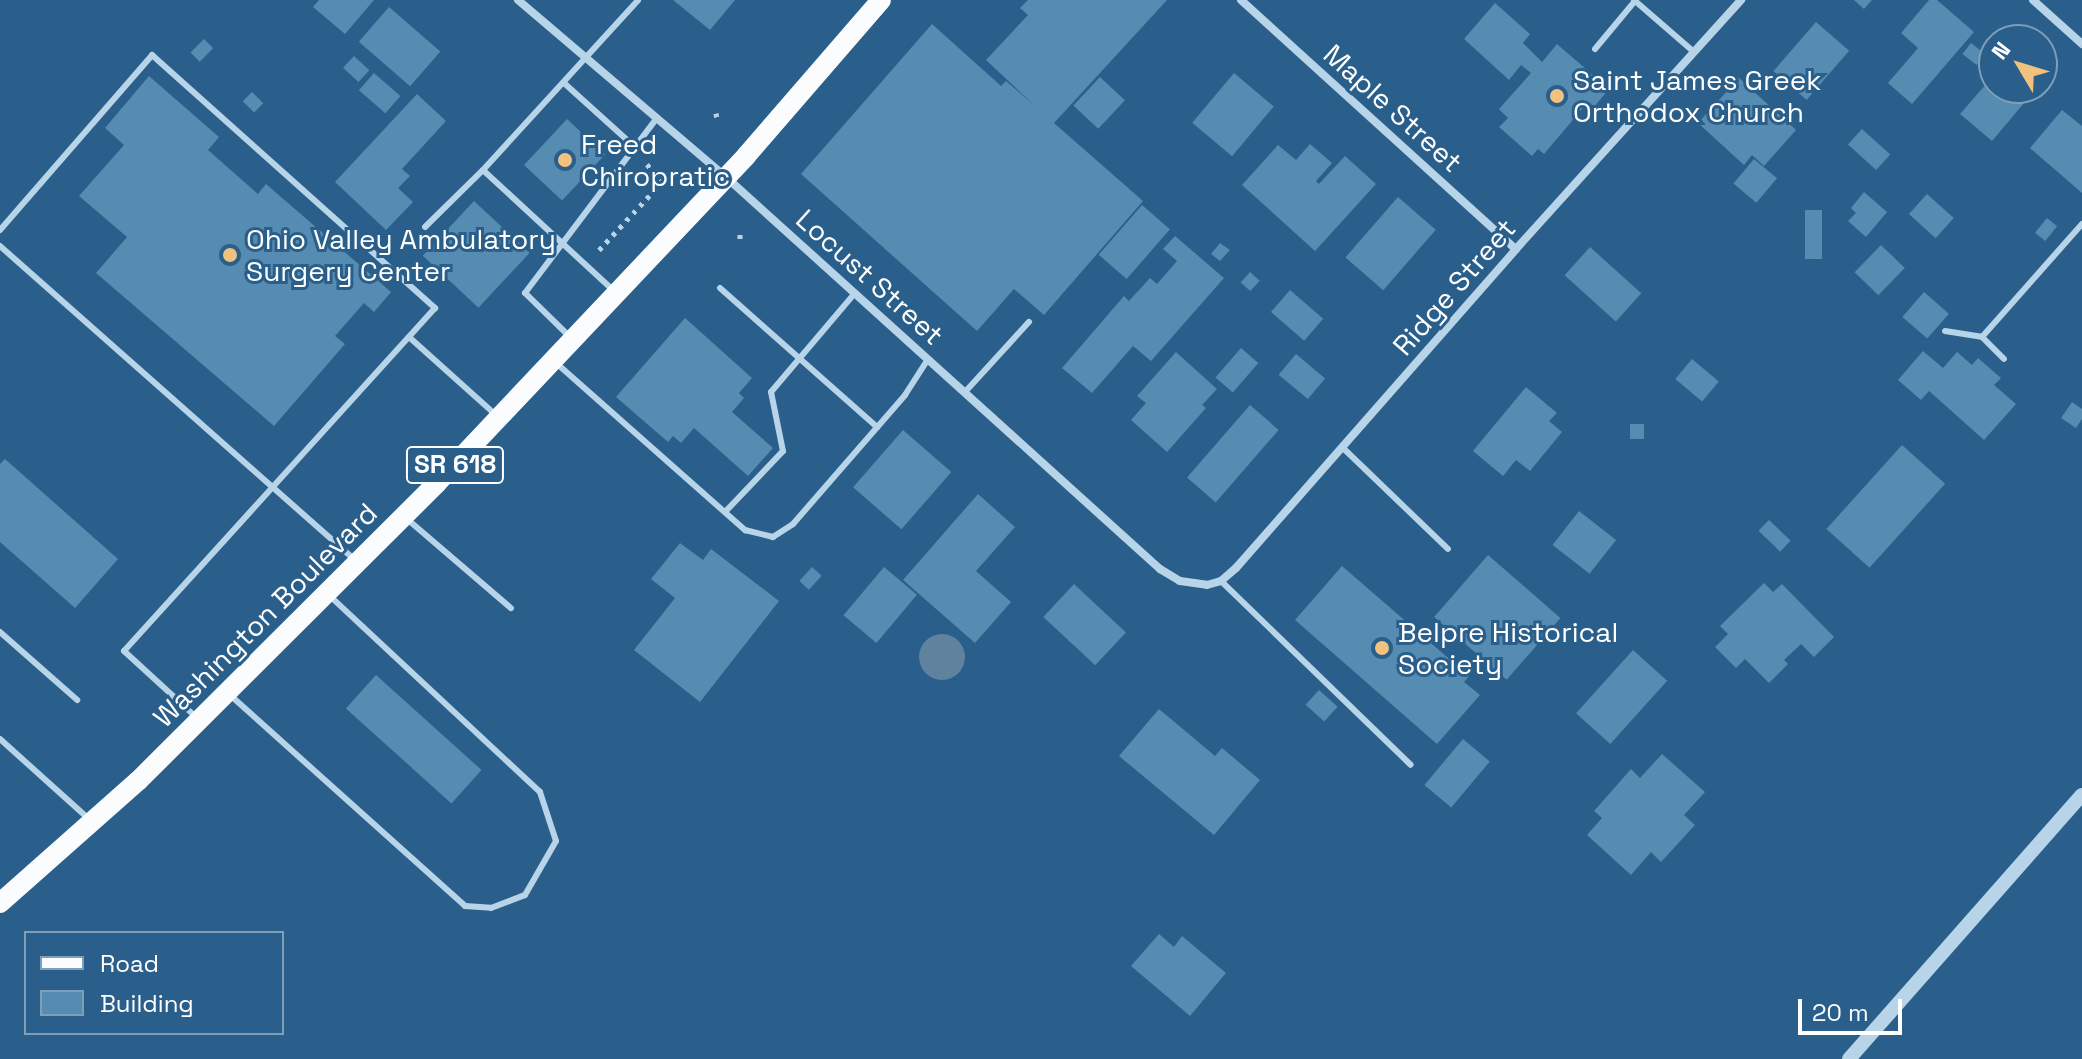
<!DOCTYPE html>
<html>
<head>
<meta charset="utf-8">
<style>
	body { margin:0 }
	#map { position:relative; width:2082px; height:1059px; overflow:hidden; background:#295f8a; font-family:"Space Grotesk",sans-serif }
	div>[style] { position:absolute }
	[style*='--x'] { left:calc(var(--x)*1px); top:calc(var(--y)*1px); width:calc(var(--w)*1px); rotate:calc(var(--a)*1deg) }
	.water>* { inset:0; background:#5f839f }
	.round { border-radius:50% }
	.building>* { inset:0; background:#568bb2; transform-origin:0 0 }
	.path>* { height:5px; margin-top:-2.5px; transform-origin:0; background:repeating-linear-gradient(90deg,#b8d4e9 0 4px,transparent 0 10px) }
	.service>* { height:6px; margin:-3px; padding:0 3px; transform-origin:3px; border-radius:3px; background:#b8d4e9 }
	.minor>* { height:8px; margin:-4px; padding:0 4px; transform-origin:4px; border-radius:4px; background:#b8d4e9 }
	.tertiary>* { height:14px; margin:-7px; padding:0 7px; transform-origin:7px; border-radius:7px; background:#b8d4e9 }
	.primary>* { height:20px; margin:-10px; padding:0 10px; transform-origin:10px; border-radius:10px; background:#fafcfe }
	.dots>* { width:22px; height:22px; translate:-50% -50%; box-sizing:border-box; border:4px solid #295f8a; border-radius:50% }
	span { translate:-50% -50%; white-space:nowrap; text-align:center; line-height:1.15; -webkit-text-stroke:6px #295f8a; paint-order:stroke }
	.shield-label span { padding:2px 6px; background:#295f8a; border:2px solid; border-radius:6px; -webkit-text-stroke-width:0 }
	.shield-label { font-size:26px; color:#fff; font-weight:700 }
	.poi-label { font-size:28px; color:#fff }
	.left { translate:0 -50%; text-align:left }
	.street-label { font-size:28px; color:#fff }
	.legend { position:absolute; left:24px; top:931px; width:260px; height:104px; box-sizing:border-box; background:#295f8a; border:2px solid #7f9fb9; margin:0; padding:10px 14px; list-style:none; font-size:24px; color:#fff }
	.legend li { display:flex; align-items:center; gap:16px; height:40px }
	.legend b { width:40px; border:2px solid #7f9fb9 }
	.north { position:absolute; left:1978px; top:24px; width:80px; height:80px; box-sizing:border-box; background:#295f8a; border:2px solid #7f9fb9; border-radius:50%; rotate:308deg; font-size:22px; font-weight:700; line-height:32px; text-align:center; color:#fff }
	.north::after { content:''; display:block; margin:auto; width:28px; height:36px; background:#f0c17f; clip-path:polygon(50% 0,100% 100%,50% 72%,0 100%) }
	.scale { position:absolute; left:1798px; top:999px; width:104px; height:36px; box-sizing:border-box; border:4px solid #fff; border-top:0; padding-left:10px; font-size:24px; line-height:28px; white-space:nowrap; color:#fff; -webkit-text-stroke:6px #295f8a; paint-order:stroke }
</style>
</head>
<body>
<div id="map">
	<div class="water">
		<div class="round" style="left:919px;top:634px;width:46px;height:46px"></div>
	</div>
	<div class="building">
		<div style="clip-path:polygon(319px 0,374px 0,345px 34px,313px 7px)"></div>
		<div style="clip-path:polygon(673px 0,735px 0,710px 30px)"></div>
		<div style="clip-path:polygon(1028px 0,1167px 0,1054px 123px,1143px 201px,1044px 315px,1014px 289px,977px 331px,801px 174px,932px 24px,1001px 86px,1006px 81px,1035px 106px,986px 60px,1028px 15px,1020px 8px)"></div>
		<div style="clip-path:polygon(1854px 0,1872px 0,1864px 9px)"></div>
		<div style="clip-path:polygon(1929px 0,1937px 0,1974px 32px,1912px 104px,1888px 83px,1918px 48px,1901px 33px)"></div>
		<div style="clip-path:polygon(1495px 3px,1530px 34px,1523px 43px,1542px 62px,1557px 44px,1609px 89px,1594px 107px,1588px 102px,1544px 154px,1538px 149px,1532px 156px,1499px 127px,1508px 118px,1499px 109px,1531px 73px,1521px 65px,1509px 80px,1464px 39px)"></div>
		<div style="left:389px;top:7px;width:68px;height:46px;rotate:41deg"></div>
		<div style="left:1816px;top:22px;width:44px;height:65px;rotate:41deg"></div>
		<div style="left:204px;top:39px;width:13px;height:19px;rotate:45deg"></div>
		<div style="left:1971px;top:43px;width:18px;height:14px;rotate:38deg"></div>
		<div style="left:354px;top:56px;width:21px;height:16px;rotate:43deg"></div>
		<div style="left:374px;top:73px;width:35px;height:23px;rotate:41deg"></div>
		<div style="left:1234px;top:73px;width:52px;height:65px;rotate:40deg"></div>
		<div style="clip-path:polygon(1994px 75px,1994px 88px,2021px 88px,2030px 96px,1992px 141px,1960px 114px)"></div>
		<div style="clip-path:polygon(149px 76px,219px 137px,208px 150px,258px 194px,266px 184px,391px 292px,374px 312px,364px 303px,335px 336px,345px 344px,274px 426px,96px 273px,127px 237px,79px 196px,124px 145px,105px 128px)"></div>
		<div style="left:1100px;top:77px;width:34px;height:39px;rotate:43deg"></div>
		<div style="clip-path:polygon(1739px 78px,1796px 130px,1764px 166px,1752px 155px,1744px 165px,1698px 123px)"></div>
		<div style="left:252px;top:92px;width:16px;height:13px;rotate:45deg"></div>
		<div style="clip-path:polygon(417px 94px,446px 121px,402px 169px,410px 176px,398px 188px,413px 202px,386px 230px,335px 182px)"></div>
		<div style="clip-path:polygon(2062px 110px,2082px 126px,2082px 193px,2030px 148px)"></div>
		<div style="left:567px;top:119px;width:52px;height:63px;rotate:43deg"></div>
		<div style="left:1862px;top:129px;width:38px;height:21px;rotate:42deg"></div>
		<div style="clip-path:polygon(1310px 144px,1332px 163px,1316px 181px,1319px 184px,1345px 156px,1376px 184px,1315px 251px,1242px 185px,1278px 145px,1296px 160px)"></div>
		<div style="left:1754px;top:159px;width:30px;height:32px;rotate:40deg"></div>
		<div style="clip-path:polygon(1864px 192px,1887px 212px,1866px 237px,1848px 221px,1856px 213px,1851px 208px)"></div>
		<div style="left:1927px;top:194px;width:36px;height:27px;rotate:42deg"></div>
		<div style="left:1398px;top:197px;width:50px;height:80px;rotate:41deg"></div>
		<div style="left:474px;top:201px;width:76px;height:75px;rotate:43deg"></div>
		<div style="left:1142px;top:205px;width:37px;height:66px;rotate:41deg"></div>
		<div style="left:1805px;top:210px;width:17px;height:49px"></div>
		<div style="left:2047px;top:218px;width:13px;height:19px;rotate:39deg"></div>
		<div style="clip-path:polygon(1175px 236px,1224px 278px,1151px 361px,1133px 346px,1092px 393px,1062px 368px,1124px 296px,1129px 301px,1150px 278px,1157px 284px,1177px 261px,1163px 249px)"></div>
		<div style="clip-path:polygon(1220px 243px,1230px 250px,1220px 261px,1211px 254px)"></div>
		<div style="left:1881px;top:245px;width:33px;height:38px;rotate:44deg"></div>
		<div style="left:1590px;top:247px;width:69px;height:38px;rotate:42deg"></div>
		<div style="left:1250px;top:272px;width:13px;height:14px;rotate:42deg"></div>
		<div style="left:1290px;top:290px;width:44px;height:29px;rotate:41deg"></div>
		<div style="left:1924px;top:292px;width:33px;height:33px;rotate:41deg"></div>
		<div style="clip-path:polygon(685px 318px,752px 378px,739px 393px,744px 398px,732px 412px,773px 448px,748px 476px,694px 428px,681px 443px,673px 436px,668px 442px,616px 397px)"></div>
		<div style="left:1241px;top:348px;width:23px;height:39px;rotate:41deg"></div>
		<div style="clip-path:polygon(1923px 351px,1943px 368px,1957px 352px,1972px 365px,1978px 358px,2001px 378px,1994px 385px,2016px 404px,1984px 440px,1929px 391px,1921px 400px,1898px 380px)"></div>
		<div style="clip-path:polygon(1176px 352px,1217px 389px,1202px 405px,1206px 408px,1167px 452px,1131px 420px,1146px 403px,1137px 396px)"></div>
		<div style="left:1296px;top:354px;width:38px;height:27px;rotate:40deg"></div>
		<div style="left:1692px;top:359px;width:35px;height:26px;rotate:40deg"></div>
		<div style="clip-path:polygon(1526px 387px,1557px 413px,1549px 421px,1562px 432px,1530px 471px,1516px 460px,1503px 476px,1473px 451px)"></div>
		<div style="clip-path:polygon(2072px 402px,2082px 409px,2082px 419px,2076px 428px,2061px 418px)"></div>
		<div style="left:1250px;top:405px;width:38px;height:96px;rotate:41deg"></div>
		<div style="left:1630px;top:424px;width:14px;height:15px"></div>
		<div style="left:903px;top:430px;width:64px;height:76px;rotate:41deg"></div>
		<div style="left:1902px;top:445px;width:58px;height:113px;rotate:42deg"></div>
		<div style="clip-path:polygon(5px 459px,118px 559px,75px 608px,0 542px,0 464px)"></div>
		<div style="clip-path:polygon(978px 494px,1015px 527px,976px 571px,1011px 602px,975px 643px,903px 580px)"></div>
		<div style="left:1579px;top:511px;width:47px;height:43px;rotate:38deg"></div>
		<div style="left:1769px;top:520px;width:30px;height:15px;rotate:44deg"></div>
		<div style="clip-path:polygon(680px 543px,703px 560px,711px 549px,779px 601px,700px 702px,634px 650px,675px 598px,651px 579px)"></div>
		<div style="left:1488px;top:555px;width:96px;height:82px;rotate:41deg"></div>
		<div style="clip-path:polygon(1342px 566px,1469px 676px,1464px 682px,1480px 695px,1437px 744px,1295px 620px)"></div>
		<div style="left:812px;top:567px;width:13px;height:19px;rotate:42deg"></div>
		<div style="left:884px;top:567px;width:43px;height:63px;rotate:40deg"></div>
		<div style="clip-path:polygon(1764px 583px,1773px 592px,1782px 584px,1834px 637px,1814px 657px,1801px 644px,1784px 660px,1788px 664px,1769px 683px,1745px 659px,1736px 668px,1715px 647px,1728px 634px,1720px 626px)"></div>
		<div style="left:1074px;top:584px;width:71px;height:45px;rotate:43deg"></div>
		<div style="left:1633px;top:650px;width:46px;height:85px;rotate:42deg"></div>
		<div style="left:376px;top:675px;width:142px;height:45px;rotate:42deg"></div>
		<div style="left:1319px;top:690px;width:25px;height:20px;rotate:42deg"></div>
		<div style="clip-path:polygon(1159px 709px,1215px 756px,1222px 748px,1260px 780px,1214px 835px,1119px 756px)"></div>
		<div style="left:1463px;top:739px;width:35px;height:60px;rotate:40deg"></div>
		<div style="clip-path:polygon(1662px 754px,1705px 792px,1684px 815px,1695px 825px,1661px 862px,1651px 852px,1631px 875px,1587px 835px,1602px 818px,1594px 811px,1631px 769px,1640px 778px)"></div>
		<div style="clip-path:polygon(1159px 934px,1174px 947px,1182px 936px,1226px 973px,1190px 1016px,1131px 966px)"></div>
	</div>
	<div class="path">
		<div style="--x:716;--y:113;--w:6;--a:81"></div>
		<div style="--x:647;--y:164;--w:22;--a:54"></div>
		<div style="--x:634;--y:177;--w:27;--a:13"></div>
		<div style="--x:740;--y:234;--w:7;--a:90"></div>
		<div style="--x:599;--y:250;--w:91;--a:-47.2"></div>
	</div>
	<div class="service">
		<div style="--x:1634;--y:0;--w:79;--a:40.9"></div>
		<div style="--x:1595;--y:49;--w:62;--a:-50.2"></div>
		<div style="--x:564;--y:83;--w:97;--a:42.1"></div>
		<div style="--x:425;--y:227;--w:81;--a:-44.5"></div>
		<div style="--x:0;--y:230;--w:232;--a:-49"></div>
		<div style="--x:152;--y:55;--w:380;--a:41.8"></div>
		<div style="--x:435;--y:308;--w:463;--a:132.2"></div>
		<div style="--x:124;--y:651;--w:99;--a:42.5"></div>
		<div style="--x:0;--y:246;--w:474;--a:41.5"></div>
		<div style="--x:720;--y:288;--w:210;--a:41.5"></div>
		<div style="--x:614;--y:291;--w:178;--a:-137.3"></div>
		<div style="--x:483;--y:170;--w:230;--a:-47.6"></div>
		<div style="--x:1945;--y:331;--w:37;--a:9"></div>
		<div style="--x:1982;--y:337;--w:31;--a:45"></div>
		<div style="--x:409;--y:337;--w:117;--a:41.9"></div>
		<div style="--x:570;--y:337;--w:63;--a:-135.6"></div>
		<div style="--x:525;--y:293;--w:219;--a:-53"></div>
		<div style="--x:1982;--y:337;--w:151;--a:-48.5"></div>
		<div style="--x:555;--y:362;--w:254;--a:41.5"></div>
		<div style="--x:745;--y:530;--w:29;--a:14"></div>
		<div style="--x:773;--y:537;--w:24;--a:-33"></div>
		<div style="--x:793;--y:524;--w:171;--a:-49"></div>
		<div style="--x:905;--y:395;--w:43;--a:-57.4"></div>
		<div style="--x:965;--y:392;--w:95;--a:-47.6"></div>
		<div style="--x:1342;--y:447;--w:147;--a:43.9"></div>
		<div style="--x:725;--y:512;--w:84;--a:-46.4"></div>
		<div style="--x:783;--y:451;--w:60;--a:-101.5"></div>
		<div style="--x:771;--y:392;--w:130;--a:-49.7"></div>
		<div style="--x:407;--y:519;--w:137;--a:40.6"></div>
		<div style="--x:1221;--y:581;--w:264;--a:44.1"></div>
		<div style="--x:0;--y:632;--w:103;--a:41.4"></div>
		<div style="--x:230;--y:695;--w:316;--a:41.9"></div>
		<div style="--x:465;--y:906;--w:26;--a:4"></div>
		<div style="--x:491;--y:908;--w:36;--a:-21"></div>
		<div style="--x:525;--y:895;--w:62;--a:-60.1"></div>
		<div style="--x:556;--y:841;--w:52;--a:-108.1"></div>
		<div style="--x:540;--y:792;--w:289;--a:-137"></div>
		<div style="--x:0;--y:739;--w:120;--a:42"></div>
	</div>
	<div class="minor">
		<div style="--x:518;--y:0;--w:273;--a:40.4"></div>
		<div style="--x:726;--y:177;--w:585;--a:42.09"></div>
		<div style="--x:1160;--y:569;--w:23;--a:31"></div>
		<div style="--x:1180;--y:581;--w:27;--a:8"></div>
		<div style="--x:1207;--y:585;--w:15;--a:-16"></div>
		<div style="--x:1221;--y:581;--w:20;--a:-41"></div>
		<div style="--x:1236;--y:568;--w:424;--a:-48.7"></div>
		<div style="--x:1516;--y:249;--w:336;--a:-47.9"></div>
		<div style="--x:1241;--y:0;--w:371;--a:42.2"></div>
		<div style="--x:2033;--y:0;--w:66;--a:41.9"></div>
	</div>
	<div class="tertiary">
		<div style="--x:1849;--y:1059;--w:352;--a:-48.6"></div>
	</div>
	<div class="primary">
		<div style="--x:0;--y:903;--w:184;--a:-41.5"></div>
		<div style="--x:138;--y:781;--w:422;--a:-44.9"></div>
		<div style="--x:437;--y:483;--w:450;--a:-46.6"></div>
		<div style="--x:746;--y:156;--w:206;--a:-49.1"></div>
	</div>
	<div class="dots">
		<div style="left:1557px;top:96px;background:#f0c17f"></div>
		<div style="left:565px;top:160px;background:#f0c17f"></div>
		<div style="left:230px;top:255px;background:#f0c17f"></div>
		<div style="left:1382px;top:648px;background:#f0c17f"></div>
	</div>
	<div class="shield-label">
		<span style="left:455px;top:465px">SR 618</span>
	</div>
	<div class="poi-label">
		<span class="left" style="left:1573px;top:96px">Saint James Greek<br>Orthodox Church</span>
		<span class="left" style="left:581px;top:160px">Freed<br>Chiropratic</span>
		<span class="left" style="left:246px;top:255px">Ohio Valley Ambulatory<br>Surgery Center</span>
		<span class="left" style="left:1398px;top:648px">Belpre Historical<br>Society</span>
	</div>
	<div class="street-label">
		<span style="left:1393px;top:108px;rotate:42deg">Maple Street</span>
		<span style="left:870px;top:277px;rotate:42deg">Locust Street</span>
		<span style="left:1454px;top:287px;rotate:-49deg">Ridge Street</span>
		<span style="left:265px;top:615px;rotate:-45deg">Washington Boulevard</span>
	</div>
	<ul class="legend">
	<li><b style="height:10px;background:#fafcfe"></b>Road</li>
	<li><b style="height:22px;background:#568bb2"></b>Building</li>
	</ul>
	<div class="north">N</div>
	<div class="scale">20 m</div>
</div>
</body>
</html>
